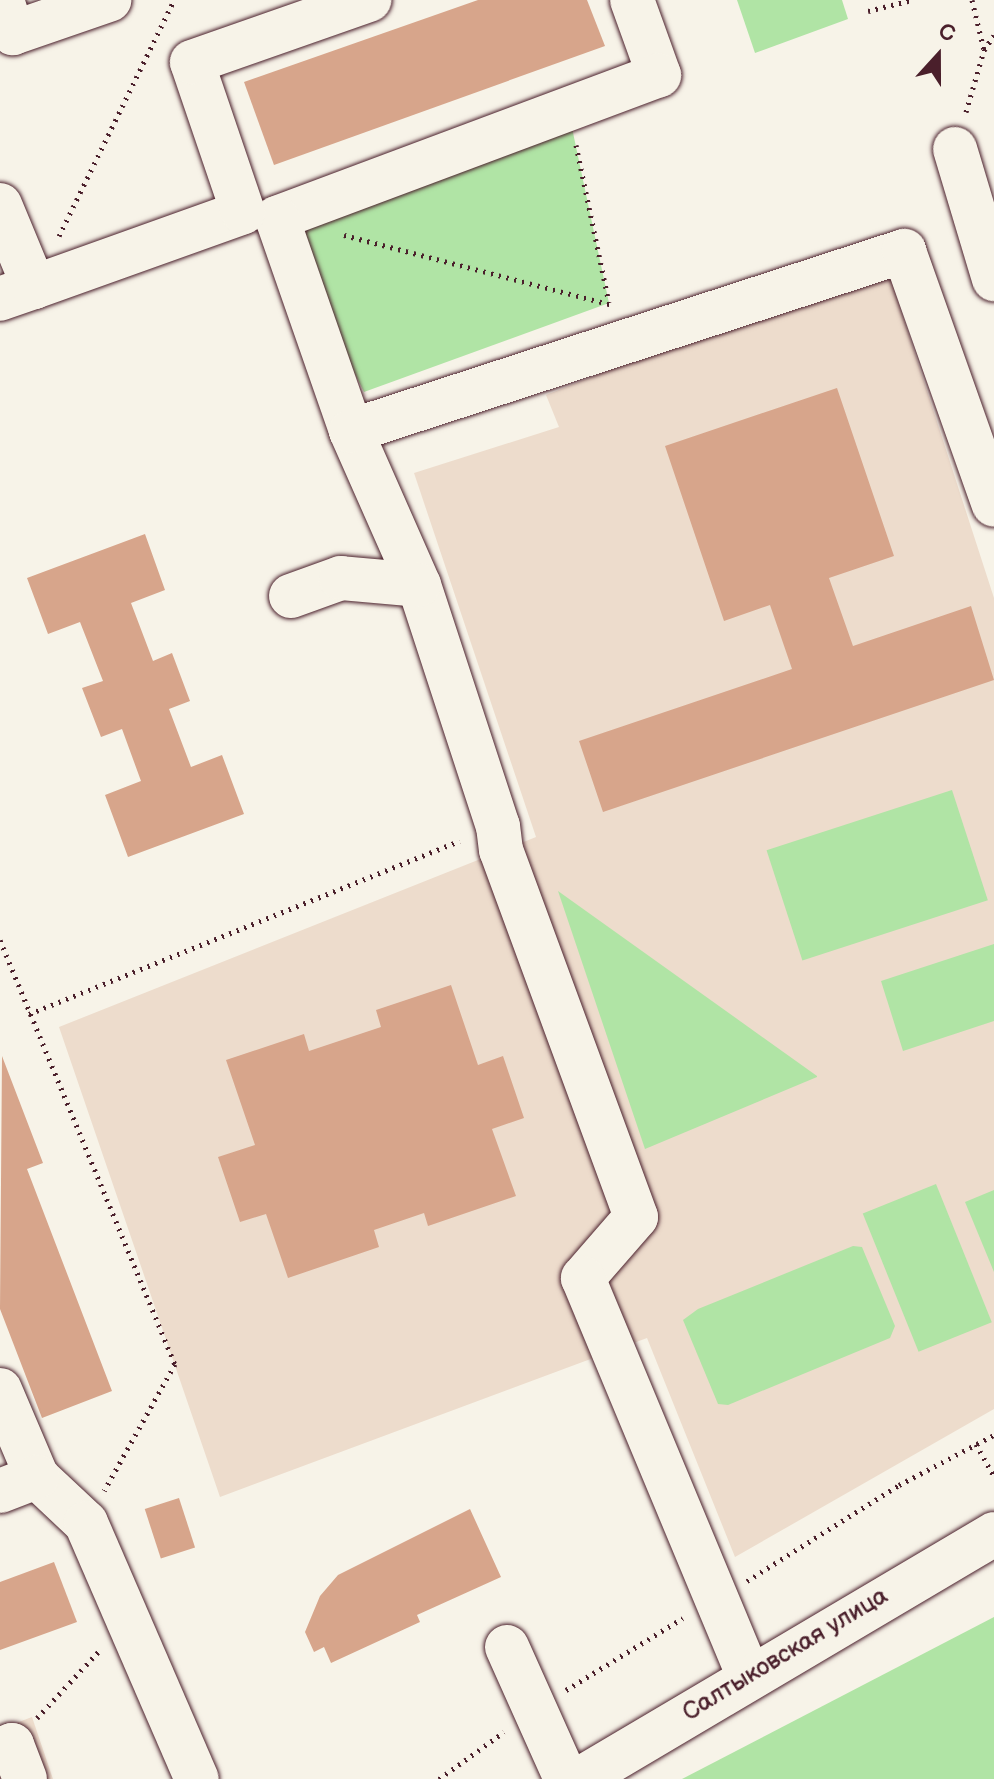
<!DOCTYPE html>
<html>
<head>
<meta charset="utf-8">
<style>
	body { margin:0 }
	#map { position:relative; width:994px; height:1779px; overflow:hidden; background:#f7f3e8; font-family:"Balsamiq Sans",sans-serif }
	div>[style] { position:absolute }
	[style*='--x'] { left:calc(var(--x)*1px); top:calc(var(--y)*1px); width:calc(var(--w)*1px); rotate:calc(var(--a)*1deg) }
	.built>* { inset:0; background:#eddccc }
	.green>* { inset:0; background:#b0e4a5; transform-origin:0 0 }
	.building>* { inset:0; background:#d7a58b; transform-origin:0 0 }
	.path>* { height:5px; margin-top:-2.5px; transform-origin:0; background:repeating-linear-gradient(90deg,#4a1f2b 0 2px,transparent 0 8px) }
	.roads { filter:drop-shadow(0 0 2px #4a1f2b) drop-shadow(0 0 2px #4a1f2b) }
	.minor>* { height:44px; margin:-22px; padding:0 22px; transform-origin:22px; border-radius:22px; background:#f7f3e8 }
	span { translate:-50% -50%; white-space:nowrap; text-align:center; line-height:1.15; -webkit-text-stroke:7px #f7f3e8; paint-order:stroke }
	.street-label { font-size:24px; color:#4a1f2b }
	.north { position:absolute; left:898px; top:16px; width:80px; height:80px; -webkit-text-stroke:6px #f7f3e8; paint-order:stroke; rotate:21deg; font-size:22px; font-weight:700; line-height:32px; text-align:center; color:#4a1f2b }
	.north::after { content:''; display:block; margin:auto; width:28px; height:36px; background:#4a1f2b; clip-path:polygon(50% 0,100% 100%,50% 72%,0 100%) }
</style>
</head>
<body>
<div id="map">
	<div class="built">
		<div style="clip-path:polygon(885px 261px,994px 598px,994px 1409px,735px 1557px,647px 1338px,220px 1497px,59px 1027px,536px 837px,414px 473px,559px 427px,546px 395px)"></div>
		<div style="clip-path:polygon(32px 1717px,53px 1779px,0 1779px,0 1729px)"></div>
	</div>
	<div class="green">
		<div style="clip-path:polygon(737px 0,842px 0,848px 19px,755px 53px)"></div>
		<div style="clip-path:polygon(568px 109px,609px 303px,364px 392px,277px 218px)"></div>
		<div style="left:952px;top:790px;width:116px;height:195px;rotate:72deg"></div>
		<div style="clip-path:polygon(558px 891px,817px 1076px,817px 1077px,645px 1149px)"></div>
		<div style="clip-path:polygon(994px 944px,994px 1021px,903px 1051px,881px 981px)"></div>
		<div style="left:936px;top:1184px;width:149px;height:79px;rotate:68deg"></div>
		<div style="clip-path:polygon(994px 1190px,994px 1272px,965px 1202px)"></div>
		<div style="clip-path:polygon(853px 1246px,862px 1247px,895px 1326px,890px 1338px,728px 1405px,718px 1404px,683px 1320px,698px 1309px)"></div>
		<div style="clip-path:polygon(994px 1617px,994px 1779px,682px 1779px)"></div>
	</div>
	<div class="building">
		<div style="clip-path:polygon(478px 0,587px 0,605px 46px,274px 165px,244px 82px)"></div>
		<div style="clip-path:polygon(837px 388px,894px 556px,829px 578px,853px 646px,971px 606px,994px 680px,603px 812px,579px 741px,792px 669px,770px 605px,724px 621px,665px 446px)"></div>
		<div style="clip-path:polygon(145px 534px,165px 590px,131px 603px,153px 661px,172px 653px,190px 701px,169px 709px,191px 767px,222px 755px,244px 814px,128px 857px,105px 795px,141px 781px,122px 729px,101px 737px,82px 688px,103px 681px,80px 622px,48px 634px,27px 578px)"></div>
		<div style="clip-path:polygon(451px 985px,478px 1065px,503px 1056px,524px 1118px,492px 1129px,516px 1196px,428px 1226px,424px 1213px,374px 1230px,379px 1247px,288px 1278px,266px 1214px,240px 1222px,218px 1157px,255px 1145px,226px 1060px,304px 1034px,309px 1051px,381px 1027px,376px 1010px)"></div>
		<div style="clip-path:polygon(2px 1056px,43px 1163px,27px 1169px,112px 1391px,42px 1418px,0 1309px)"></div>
		<div style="left:179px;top:1498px;width:52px;height:36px;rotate:72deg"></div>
		<div style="clip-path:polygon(470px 1509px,501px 1577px,417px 1615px,420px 1622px,331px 1663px,324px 1647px,314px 1652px,305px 1632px,320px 1596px,338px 1575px)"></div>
		<div style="clip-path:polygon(54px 1562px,77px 1622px,0 1650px,0 1582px)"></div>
	</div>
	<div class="path">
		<div style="--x:972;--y:0;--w:51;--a:76.5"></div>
		<div style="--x:868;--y:11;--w:45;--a:-14"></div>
		<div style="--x:966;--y:112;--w:65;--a:-73.8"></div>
		<div style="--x:984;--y:50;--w:18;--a:-56"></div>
		<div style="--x:576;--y:145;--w:161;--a:78.2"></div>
		<div style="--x:344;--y:235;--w:278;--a:14.6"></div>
		<div style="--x:59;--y:236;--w:263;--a:-64"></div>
		<div style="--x:0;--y:940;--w:459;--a:67.6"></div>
		<div style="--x:175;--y:1364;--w:145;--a:119.2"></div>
		<div style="--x:29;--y:1014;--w:464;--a:-21.9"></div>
		<div style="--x:976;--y:1444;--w:37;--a:61"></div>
		<div style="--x:747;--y:1581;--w:180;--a:-32.3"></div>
		<div style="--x:899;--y:1485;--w:107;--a:-27.8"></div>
		<div style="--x:566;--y:1690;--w:137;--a:-31.6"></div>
		<div style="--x:37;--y:1718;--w:94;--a:-47.2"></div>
		<div style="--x:439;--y:1779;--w:80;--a:-35.9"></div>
	</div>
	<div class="roads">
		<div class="minor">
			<div style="--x:2;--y:0;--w:35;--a:72"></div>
			<div style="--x:13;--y:33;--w:102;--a:-19"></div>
			<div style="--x:632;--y:0;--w:80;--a:70.2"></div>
			<div style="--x:659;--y:75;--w:408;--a:159.5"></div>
			<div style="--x:277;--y:218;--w:225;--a:70.8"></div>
			<div style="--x:351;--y:431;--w:168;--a:66.2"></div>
			<div style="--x:419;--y:585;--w:254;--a:71.9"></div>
			<div style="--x:498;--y:826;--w:24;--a:83"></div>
			<div style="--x:501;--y:850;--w:391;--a:69.8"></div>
			<div style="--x:636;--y:1217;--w:81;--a:131"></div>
			<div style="--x:583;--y:1278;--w:430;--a:67.4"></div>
			<div style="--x:955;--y:149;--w:136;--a:73.3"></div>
			<div style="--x:0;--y:205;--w:89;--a:67.5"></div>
			<div style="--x:34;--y:287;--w:36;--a:161"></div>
			<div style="--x:34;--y:287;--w:222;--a:-19.7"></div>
			<div style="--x:243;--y:212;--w:158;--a:-108.8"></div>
			<div style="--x:192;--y:62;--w:188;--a:-19.3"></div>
			<div style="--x:351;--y:431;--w:582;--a:-18.03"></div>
			<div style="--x:904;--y:251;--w:269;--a:70.5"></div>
			<div style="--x:291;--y:596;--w:53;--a:-19.8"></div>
			<div style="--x:341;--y:578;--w:78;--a:5.1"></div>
			<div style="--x:0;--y:1390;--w:95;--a:67"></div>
			<div style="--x:37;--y:1477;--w:67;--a:43.2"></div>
			<div style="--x:86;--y:1523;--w:279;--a:66.6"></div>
			<div style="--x:0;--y:1491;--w:40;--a:-21"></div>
			<div style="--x:507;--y:1647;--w:145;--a:65.9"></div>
			<div style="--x:0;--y:1750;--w:13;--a:-23"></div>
			<div style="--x:12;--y:1745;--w:36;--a:69"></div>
			<div style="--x:580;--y:1779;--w:481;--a:-30.6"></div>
		</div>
	</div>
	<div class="street-label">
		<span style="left:785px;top:1654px;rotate:-31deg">Салтыковская улица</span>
	</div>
	<div class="north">С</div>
</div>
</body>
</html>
